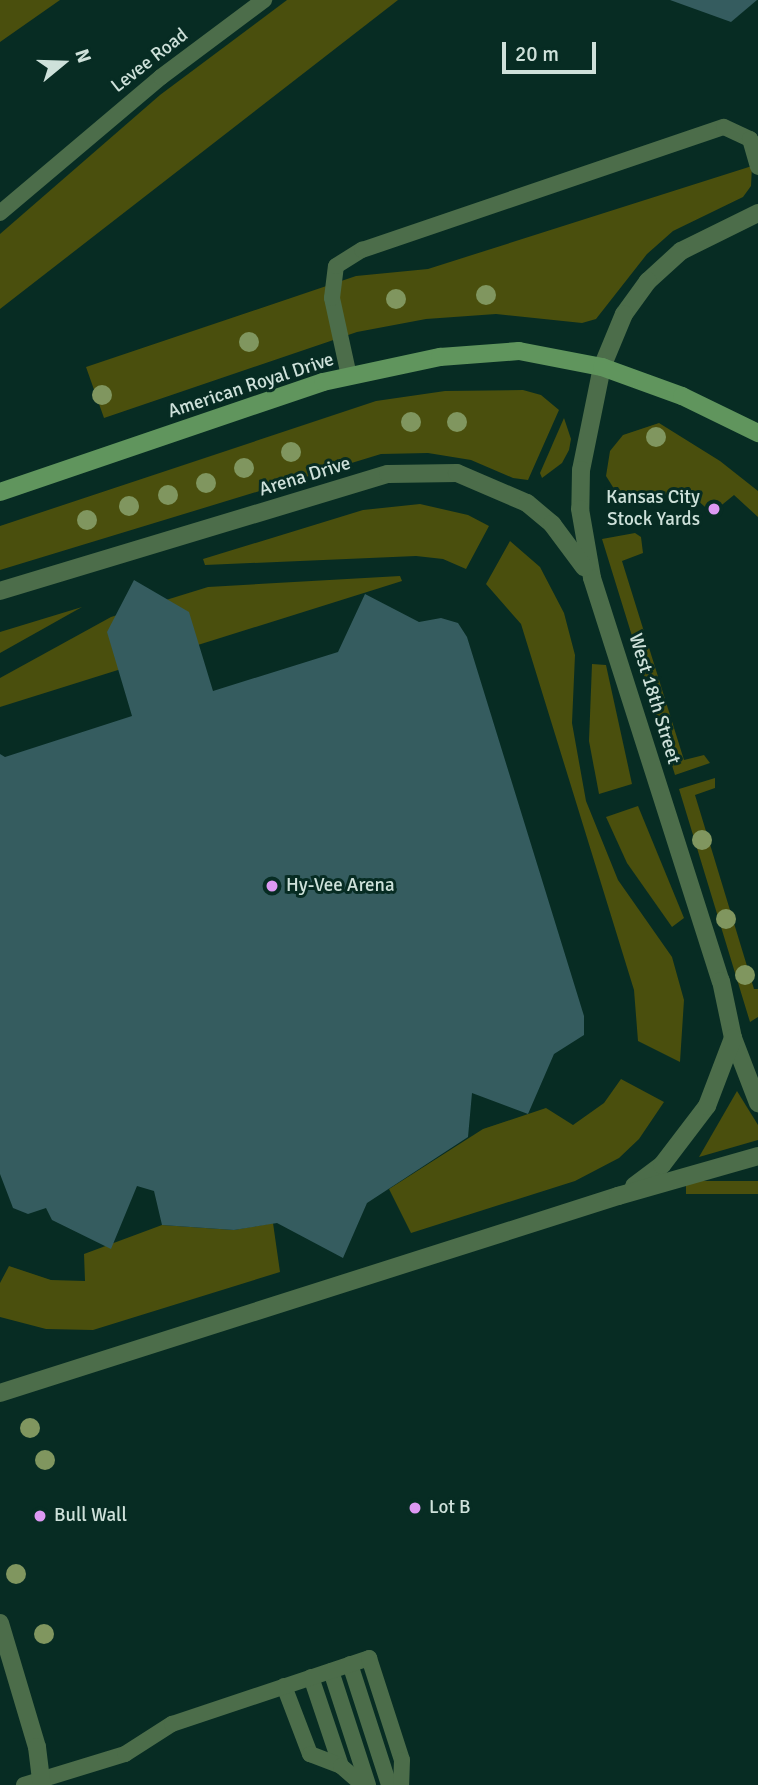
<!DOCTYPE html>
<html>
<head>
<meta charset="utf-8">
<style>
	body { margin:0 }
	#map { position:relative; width:758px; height:1785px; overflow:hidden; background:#072c23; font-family:Signika,sans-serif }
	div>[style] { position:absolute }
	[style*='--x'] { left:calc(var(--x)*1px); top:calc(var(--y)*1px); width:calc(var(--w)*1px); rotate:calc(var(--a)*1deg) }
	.green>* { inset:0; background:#4a4f0d; transform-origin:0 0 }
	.building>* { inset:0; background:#355c5f }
	.service>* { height:16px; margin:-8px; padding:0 8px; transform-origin:8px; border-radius:8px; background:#4c6d4a }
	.minor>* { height:18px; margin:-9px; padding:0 9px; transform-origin:9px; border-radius:9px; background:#4c6d4a }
	.secondary>* { height:18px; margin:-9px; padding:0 9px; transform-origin:9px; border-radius:9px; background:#60955d }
	.trees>* { width:20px; height:20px; margin:-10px; border-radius:50%; background:#80965f }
	.dots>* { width:19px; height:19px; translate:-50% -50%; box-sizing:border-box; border:4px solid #072c23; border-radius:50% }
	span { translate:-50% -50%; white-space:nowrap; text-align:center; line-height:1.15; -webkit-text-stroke:6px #072c23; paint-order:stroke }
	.street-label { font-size:19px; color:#cee1da }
	.poi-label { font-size:19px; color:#cee1da }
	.right { translate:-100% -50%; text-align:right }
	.left { translate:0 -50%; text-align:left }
	.north { position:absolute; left:28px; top:28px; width:70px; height:70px; -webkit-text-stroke:5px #072c23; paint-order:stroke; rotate:71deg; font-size:19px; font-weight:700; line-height:28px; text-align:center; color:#cee1da }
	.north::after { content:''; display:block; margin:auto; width:24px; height:32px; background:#cee1da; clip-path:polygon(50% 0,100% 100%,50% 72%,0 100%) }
	.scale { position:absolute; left:502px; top:42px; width:94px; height:32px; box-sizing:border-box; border:4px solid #cee1da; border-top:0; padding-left:9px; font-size:21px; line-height:24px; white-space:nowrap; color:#cee1da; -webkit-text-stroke:5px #072c23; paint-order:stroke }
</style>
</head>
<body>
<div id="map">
	<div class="green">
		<div style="clip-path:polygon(0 0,60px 0,0 42px)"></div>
		<div style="clip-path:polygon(287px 0,398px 0,0 309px,0 234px,160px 95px)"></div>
		<div style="clip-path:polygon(752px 166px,751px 186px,743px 197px,673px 231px,647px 254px,596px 319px,582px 323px,496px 314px,426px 319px,357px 332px,104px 418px,86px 367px,356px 276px,428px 269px)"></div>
		<div style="clip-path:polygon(523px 390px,541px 395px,559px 410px,528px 480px,513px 478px,471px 460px,428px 453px,381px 454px,0 570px,0 526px,376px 401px,445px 391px)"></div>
		<div style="clip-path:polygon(564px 418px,571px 439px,569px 450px,562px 463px,542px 478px,540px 473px)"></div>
		<div style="clip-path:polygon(659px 423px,720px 461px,758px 491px,758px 517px,734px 495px,712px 513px,688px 492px,632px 498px,616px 492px,606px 476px,610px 451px,623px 435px)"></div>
		<div style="clip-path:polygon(420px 504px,468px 515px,489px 526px,466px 569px,443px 559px,416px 556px,205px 565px,203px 559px,363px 510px)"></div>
		<div style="clip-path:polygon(635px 533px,641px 537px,643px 553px,622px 561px,684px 760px,704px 755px,710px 763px,675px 775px,602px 539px)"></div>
		<div style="clip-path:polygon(510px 541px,540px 567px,564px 613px,575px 655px,572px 723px,586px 801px,618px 880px,672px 957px,684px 1000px,680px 1062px,638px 1041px,634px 990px,521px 624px,486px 584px)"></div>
		<div style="clip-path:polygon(400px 576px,402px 581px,0 707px,0 678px,111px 617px,208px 587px)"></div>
		<div style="clip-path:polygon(82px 607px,0 653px,0 632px)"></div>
		<div style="clip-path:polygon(592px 664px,606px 665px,632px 784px,599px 794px,589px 741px)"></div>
		<div style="clip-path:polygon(715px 778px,715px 788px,695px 795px,754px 989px,758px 989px,758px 1017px,750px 1022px,679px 789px)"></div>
		<div style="clip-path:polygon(638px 806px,684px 918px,672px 927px,627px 863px,606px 817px)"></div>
		<div style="clip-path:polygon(621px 1079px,664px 1102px,639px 1139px,619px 1158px,575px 1181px,411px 1233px,389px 1189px,483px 1129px,546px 1108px,573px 1125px,604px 1103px)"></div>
		<div style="clip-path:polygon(737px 1091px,758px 1125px,758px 1140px,699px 1157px)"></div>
		<div style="left:758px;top:1181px;width:13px;height:72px;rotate:90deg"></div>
		<div style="clip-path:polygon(273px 1223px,280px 1272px,93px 1330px,46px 1329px,0 1317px,0 1283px,9px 1266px,51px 1280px,85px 1281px,84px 1254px,162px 1225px,234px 1230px)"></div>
	</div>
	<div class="building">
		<div style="clip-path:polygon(670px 0,757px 0,731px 22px)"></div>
		<div style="clip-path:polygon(134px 580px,189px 612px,213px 691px,338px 652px,365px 594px,419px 622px,441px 618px,458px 623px,467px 637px,584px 1016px,584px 1035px,554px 1054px,528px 1114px,472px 1093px,468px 1137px,367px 1203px,343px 1258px,277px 1223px,234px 1230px,162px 1225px,154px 1191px,137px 1186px,111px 1249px,52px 1220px,46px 1208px,28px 1214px,13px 1208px,0 1174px,0 754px,5px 757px,132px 716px,107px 632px)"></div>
	</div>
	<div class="service">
		<div style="--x:0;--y:213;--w:211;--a:-40.2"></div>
		<div style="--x:161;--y:77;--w:129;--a:-36.8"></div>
		<div style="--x:349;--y:376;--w:80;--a:-102.3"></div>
		<div style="--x:332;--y:298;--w:32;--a:-83"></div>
		<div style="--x:336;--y:266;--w:31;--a:-32"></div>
		<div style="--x:362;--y:250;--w:382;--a:-18.8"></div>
		<div style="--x:724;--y:127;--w:29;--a:25"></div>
		<div style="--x:750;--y:139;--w:29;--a:74"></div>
		<div style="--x:350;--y:1664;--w:127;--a:72.1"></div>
		<div style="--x:331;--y:1671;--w:120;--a:72"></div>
		<div style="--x:311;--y:1677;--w:94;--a:71.4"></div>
		<div style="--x:284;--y:1686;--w:73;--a:69.1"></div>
		<div style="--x:310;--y:1754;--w:33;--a:21"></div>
		<div style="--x:341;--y:1766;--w:29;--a:41"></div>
		<div style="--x:24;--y:1785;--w:106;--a:-17.1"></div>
		<div style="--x:125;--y:1754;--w:56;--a:-32.6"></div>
		<div style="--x:172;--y:1724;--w:208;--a:-18.5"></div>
		<div style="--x:369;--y:1658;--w:107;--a:72.1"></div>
		<div style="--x:402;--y:1760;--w:25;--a:92"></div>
	</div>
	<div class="minor">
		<div style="--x:758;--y:213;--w:86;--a:153.7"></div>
		<div style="--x:681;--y:251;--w:45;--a:137.7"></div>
		<div style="--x:648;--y:281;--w:41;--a:126"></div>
		<div style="--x:624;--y:314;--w:57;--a:112.5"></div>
		<div style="--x:602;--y:367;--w:105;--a:101.5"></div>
		<div style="--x:581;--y:470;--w:39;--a:91"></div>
		<div style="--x:580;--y:509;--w:70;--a:80.1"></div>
		<div style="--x:592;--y:578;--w:423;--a:72.3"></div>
		<div style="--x:721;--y:981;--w:58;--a:78.1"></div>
		<div style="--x:733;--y:1038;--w:70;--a:69"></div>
		<div style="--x:0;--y:591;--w:405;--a:-16.8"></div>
		<div style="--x:388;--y:474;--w:69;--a:-0.8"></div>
		<div style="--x:457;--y:473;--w:76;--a:23.2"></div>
		<div style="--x:527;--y:503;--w:33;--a:40"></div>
		<div style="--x:552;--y:524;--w:54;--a:53.3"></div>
		<div style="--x:634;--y:1186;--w:35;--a:-37"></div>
		<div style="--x:662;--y:1165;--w:74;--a:-52.7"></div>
		<div style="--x:707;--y:1106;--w:73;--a:-69.1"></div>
		<div style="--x:0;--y:1393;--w:649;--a:-17.68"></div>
		<div style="--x:618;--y:1196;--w:146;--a:-15.9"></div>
		<div style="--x:0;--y:1623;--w:129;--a:73.4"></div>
		<div style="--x:37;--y:1747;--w:38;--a:83"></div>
	</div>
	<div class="secondary">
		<div style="--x:0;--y:492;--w:341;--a:-18.8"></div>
		<div style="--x:323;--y:382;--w:120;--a:-12.1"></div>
		<div style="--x:440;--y:357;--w:79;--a:-4.3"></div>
		<div style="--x:519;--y:351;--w:85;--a:10.9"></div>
		<div style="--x:602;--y:367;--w:85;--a:19.9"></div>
		<div style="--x:682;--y:396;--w:85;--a:26"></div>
	</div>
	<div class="trees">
		<div style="left:486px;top:295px"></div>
		<div style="left:396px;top:299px"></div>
		<div style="left:249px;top:342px"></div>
		<div style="left:102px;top:395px"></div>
		<div style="left:411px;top:422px"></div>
		<div style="left:457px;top:422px"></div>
		<div style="left:656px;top:437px"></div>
		<div style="left:291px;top:452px"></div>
		<div style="left:244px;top:468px"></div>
		<div style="left:206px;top:483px"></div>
		<div style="left:168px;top:495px"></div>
		<div style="left:129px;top:506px"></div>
		<div style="left:87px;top:520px"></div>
		<div style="left:702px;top:840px"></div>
		<div style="left:726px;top:919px"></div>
		<div style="left:745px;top:975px"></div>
		<div style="left:30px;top:1428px"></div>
		<div style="left:45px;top:1460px"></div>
		<div style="left:16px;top:1574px"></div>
		<div style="left:44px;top:1634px"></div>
	</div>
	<div class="dots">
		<div style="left:714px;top:509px;background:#dd99f3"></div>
		<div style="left:272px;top:886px;background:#dd99f3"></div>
		<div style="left:415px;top:1508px;background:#dd99f3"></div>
		<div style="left:40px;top:1516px;background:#dd99f3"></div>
	</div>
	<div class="street-label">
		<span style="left:150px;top:61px;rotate:-38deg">Levee Road</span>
		<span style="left:251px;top:386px;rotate:-18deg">American Royal Drive</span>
		<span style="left:305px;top:477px;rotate:-17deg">Arena Drive</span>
		<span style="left:654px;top:699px;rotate:73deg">West 18th Street</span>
	</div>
	<div class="poi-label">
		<span class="right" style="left:700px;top:509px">Kansas City<br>Stock Yards</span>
		<span class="left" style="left:286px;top:886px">Hy-Vee Arena</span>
		<span class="left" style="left:429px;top:1508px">Lot B</span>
		<span class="left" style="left:54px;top:1516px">Bull Wall</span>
	</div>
	<div class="north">N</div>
	<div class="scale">20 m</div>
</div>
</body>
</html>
